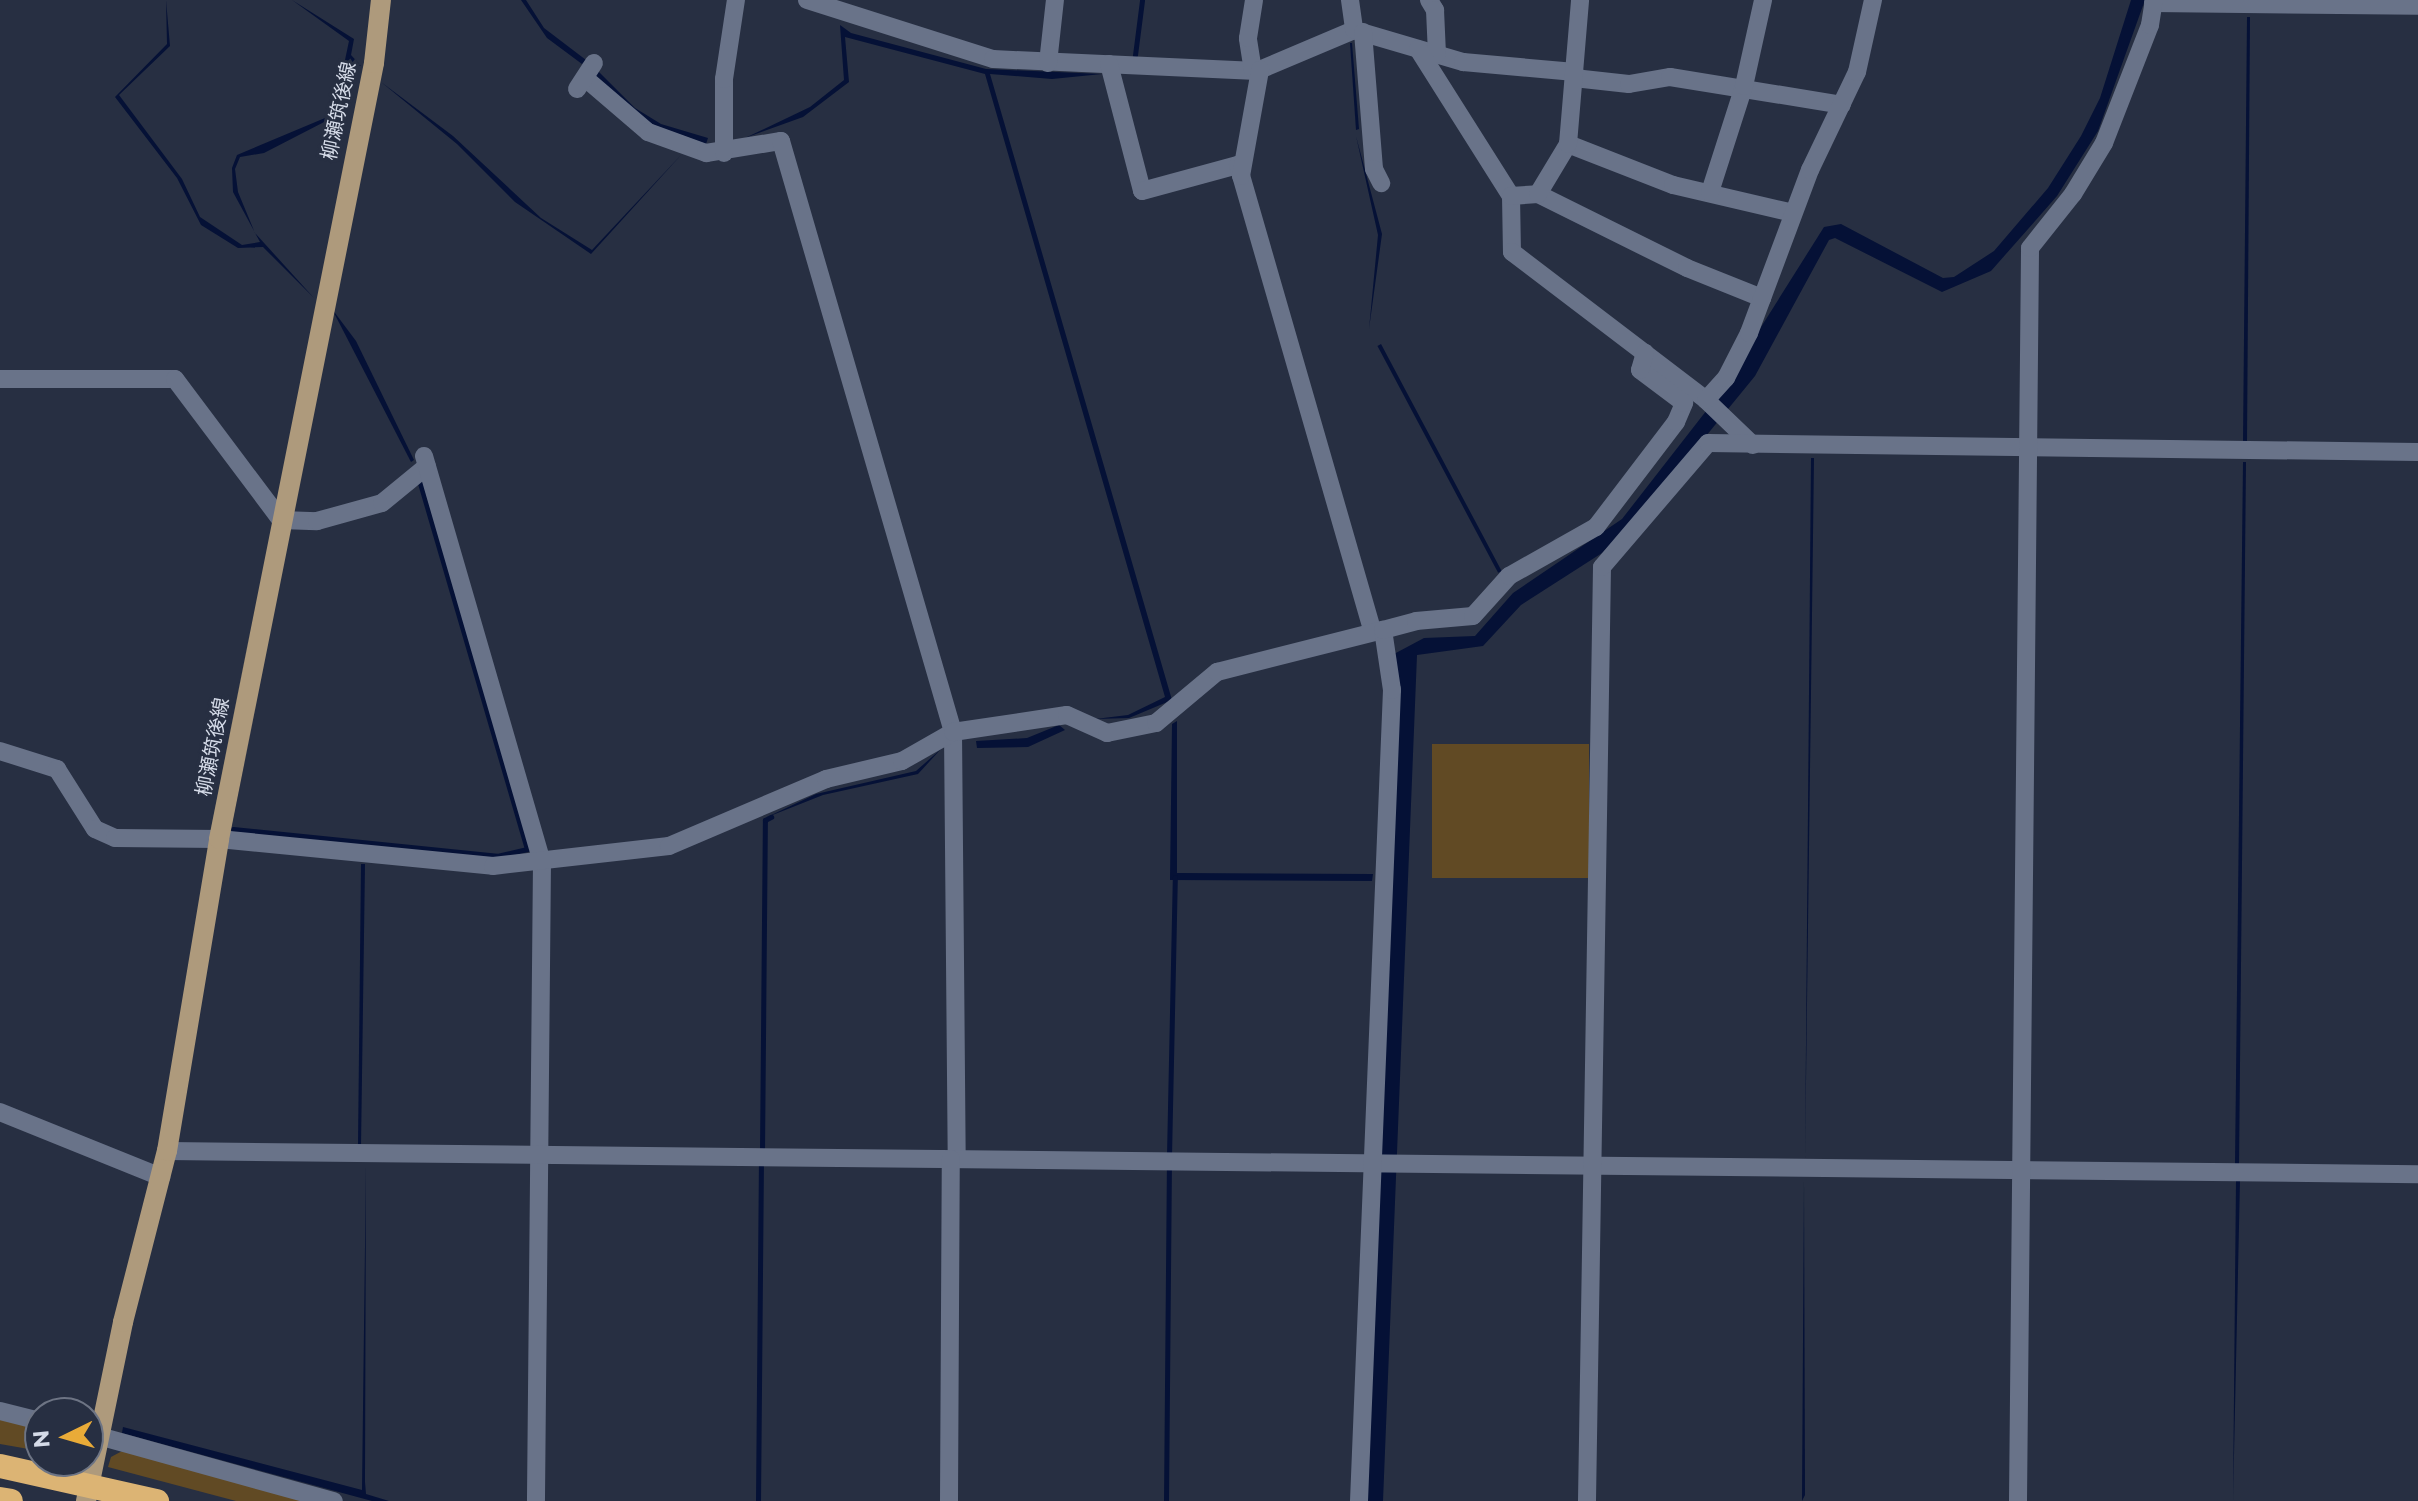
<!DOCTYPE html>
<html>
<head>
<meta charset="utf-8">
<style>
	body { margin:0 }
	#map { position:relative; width:2418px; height:1501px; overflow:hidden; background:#272f42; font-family:Montserrat,"Noto Sans JP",sans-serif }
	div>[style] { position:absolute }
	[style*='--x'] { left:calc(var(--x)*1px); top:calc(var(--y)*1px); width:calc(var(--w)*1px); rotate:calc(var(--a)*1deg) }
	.green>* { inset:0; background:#614a24; transform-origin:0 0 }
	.water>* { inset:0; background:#051136; transform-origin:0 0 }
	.stream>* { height:5px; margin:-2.5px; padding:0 2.5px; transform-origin:2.5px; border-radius:2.5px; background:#051136 }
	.minor>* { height:18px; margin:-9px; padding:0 9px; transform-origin:9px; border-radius:9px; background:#697389 }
	.major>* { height:20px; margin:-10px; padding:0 10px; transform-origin:10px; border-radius:10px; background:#ae9a7c }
	.highway>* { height:24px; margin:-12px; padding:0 12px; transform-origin:12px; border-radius:12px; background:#dcb474 }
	span { translate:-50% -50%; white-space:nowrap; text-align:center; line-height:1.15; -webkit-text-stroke:6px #272f42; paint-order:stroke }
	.street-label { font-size:20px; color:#d5dbe8 }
	.north { position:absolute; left:24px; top:1397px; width:80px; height:80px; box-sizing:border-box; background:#272f42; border:2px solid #6d7484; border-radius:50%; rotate:265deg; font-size:22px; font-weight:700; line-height:32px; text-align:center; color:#d5dbe8 }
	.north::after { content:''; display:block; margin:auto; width:28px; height:36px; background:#e9ab38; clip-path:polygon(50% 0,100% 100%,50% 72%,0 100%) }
</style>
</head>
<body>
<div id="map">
	<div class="green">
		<div style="left:1432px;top:744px;width:157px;height:134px"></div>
		<div style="clip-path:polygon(0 1417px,40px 1425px,40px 1451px,0 1444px)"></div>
		<div style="clip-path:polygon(124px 1450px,310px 1501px,236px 1501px,108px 1467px,111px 1457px)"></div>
	</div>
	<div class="water">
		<div style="clip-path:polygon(166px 0,170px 46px,119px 95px,182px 179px,200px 217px,242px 245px,260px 242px,233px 192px,232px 168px,237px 155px,325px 118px,334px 88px,347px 73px,328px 120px,264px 153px,240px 157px,235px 169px,238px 192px,255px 233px,314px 298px,263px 247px,238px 248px,201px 225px,177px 178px,115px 97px,167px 44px)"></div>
		<div style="clip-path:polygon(292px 0,354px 39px,351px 55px,361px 66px,345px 60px,349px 41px)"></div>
		<div style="clip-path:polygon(521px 0,526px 0,544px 28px,586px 60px,582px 64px,547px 38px)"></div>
		<div style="clip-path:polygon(2131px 0,2145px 0,2098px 131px,2057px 196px,1991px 271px,1942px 292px,1835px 238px,1829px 240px,1755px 376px,1639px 518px,1602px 553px,1521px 605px,1483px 646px,1417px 655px,1383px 1501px,1365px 1501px,1394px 654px,1424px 638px,1475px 636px,1513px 593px,1622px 519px,1717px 397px,1824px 227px,1841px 224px,1943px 278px,1954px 277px,1994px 251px,2048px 188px,2081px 136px,2100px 98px)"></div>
		<div style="clip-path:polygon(2247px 17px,2250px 17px,2247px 443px,2243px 443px)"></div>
		<div style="clip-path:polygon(840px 25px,851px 33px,986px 69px,1102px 74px,1052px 79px,990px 74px,1172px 700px,1129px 718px,1095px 719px,1128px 715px,1165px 697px,985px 74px,845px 37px,849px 82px,803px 117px,745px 138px,810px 107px,844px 80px)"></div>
		<div style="clip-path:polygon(1350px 43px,1352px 43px,1359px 129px,1356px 130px)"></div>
		<div style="clip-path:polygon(598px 71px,635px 108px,661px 124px,708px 138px,706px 144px,651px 124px,595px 76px)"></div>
		<div style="clip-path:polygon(381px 82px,453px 136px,541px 218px,592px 250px,682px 154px,591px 254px,515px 202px,457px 144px)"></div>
		<div style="clip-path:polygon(1356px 136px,1382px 234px,1369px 329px,1378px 235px)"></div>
		<div style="clip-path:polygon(332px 309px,356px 341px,414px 460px,411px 462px)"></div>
		<div style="left:1381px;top:344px;width:257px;height:4px;rotate:62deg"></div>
		<div style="clip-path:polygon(1811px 458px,1814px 458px,1805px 1160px)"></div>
		<div style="clip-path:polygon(2243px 462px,2246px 462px,2239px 1166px,2235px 1165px)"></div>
		<div style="clip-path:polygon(1177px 721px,1177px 873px,1373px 874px,1372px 881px,1170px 880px,1172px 724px)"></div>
		<div style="clip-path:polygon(1059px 725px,1065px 730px,1028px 747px,977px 748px,976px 741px,1027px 738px)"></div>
		<div style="clip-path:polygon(941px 749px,918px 774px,823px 795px,765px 818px,816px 794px,916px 771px)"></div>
		<div style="clip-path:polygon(361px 864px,365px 864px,361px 1146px,358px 1146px)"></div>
		<div style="clip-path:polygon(366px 1164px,365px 1482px,366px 1494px,389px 1501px,372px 1501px,122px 1433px,123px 1427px,362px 1490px)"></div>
		<div style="clip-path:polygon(1804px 1177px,1805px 1495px,1802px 1501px)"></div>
		<div style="clip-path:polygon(2236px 1180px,2240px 1180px,2233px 1501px)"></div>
	</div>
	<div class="stream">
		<div style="--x:1135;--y:55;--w:55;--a:-82.7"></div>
		<div style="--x:233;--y:829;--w:265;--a:5.8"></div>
		<div style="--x:497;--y:856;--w:31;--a:-13"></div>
		<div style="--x:527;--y:849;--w:382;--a:-106.3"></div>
		<div style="--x:762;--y:1152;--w:332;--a:-89.5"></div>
		<div style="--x:765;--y:820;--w:7;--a:-27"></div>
		<div style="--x:1169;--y:1156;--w:279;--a:-88.8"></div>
		<div style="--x:758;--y:1501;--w:339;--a:-89.5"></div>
		<div style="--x:1166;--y:1501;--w:335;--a:-89.5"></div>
	</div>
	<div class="minor">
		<div style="--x:807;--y:0;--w:195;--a:17.6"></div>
		<div style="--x:993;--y:59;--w:264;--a:2.6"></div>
		<div style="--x:1257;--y:71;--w:105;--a:-22.9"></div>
		<div style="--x:1354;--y:30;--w:114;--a:16.4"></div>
		<div style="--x:1463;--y:62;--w:112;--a:5.1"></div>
		<div style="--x:1350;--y:0;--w:30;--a:82"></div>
		<div style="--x:1429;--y:0;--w:12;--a:59"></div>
		<div style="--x:1435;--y:10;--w:44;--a:87.4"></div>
		<div style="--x:2153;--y:3;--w:265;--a:0.6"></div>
		<div style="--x:1363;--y:32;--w:137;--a:85.4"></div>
		<div style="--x:1374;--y:169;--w:16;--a:63"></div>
		<div style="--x:1418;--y:49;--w:174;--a:57.7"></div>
		<div style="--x:1511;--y:196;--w:56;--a:89"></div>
		<div style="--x:1512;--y:252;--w:244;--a:37.3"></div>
		<div style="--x:1706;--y:400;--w:65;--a:43.8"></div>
		<div style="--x:1048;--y:63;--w:63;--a:-83.7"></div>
		<div style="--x:1109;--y:64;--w:131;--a:75.4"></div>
		<div style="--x:1142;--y:191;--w:99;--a:-15.2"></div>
		<div style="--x:1238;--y:165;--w:486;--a:73.9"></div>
		<div style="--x:1253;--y:71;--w:33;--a:-99"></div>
		<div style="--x:1248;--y:38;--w:38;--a:-81"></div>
		<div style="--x:585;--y:78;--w:83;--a:40.6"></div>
		<div style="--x:648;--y:132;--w:62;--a:19.9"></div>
		<div style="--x:706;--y:153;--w:76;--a:-9.1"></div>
		<div style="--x:781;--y:141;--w:616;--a:73.77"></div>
		<div style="--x:953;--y:732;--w:427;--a:89.5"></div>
		<div style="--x:1574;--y:78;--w:55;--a:6.2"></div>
		<div style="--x:1629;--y:84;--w:42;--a:-9.7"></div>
		<div style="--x:1670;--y:77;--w:174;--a:9.2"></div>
		<div style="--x:577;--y:89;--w:31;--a:-57"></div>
		<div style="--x:1568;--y:144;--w:113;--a:21.3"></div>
		<div style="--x:1673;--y:185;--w:123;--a:13.1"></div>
		<div style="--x:724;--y:153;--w:74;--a:-90"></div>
		<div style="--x:724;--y:79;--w:80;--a:-81.4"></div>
		<div style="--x:1241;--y:176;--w:108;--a:-79.8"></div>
		<div style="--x:1710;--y:192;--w:111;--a:-72.2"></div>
		<div style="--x:1744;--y:86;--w:88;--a:-77.5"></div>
		<div style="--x:1538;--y:194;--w:166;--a:26.4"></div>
		<div style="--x:1687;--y:268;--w:81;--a:21.8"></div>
		<div style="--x:1511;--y:196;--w:27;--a:-4"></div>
		<div style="--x:1538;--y:194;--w:58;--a:-59"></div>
		<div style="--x:1568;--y:144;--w:144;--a:-85.2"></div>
		<div style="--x:0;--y:379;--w:175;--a:0"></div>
		<div style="--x:175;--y:379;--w:176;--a:53.1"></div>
		<div style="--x:281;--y:520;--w:36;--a:2"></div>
		<div style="--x:317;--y:521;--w:67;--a:-15.5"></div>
		<div style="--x:382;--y:503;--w:58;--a:-39.4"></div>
		<div style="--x:1706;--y:400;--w:30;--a:-48"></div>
		<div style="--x:1726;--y:378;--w:51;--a:-62.9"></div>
		<div style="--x:1749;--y:333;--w:174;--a:-69.5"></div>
		<div style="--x:1810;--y:170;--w:109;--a:-64.4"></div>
		<div style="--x:1857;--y:72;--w:74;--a:-77.5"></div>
		<div style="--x:424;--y:456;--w:422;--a:73.8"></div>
		<div style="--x:542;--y:861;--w:640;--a:90.54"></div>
		<div style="--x:0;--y:751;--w:60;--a:17.5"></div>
		<div style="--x:57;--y:769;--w:71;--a:57.7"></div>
		<div style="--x:95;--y:829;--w:22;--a:24"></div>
		<div style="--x:115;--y:838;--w:104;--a:0.6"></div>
		<div style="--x:219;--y:839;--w:275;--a:5.6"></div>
		<div style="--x:493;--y:866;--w:177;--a:-6.5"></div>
		<div style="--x:669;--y:846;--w:171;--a:-23.1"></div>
		<div style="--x:826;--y:779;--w:78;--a:-13.3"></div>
		<div style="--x:902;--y:761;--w:59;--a:-29.6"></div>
		<div style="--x:953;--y:732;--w:115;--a:-8.5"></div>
		<div style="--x:1067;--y:715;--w:44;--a:24.2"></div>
		<div style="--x:1107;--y:733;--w:50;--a:-11.5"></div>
		<div style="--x:1156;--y:723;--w:80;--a:-39.9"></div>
		<div style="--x:1217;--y:672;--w:171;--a:-14.2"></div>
		<div style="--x:0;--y:1112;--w:174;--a:22"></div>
		<div style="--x:167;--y:1151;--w:2251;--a:0.59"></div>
		<div style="--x:0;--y:1411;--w:41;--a:14"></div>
		<div style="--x:88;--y:1433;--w:255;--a:15.5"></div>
		<div style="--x:949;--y:1501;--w:342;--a:-89.7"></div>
		<div style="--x:1359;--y:1501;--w:812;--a:-87.67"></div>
		<div style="--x:1392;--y:690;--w:61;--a:-98.5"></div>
		<div style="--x:1383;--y:630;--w:34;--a:-15"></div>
		<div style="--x:1416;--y:621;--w:57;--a:-5"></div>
		<div style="--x:1473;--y:616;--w:54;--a:-48"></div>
		<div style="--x:1509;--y:576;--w:100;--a:-29.4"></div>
		<div style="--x:1596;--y:527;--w:132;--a:-52.7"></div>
		<div style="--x:1676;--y:422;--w:21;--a:-67"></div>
		<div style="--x:1684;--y:403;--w:55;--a:-143.1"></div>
		<div style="--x:1640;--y:370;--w:18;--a:-74"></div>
		<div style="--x:1587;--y:1501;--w:934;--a:-89.08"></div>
		<div style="--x:1602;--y:567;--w:163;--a:-49.5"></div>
		<div style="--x:1708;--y:443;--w:710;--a:0.73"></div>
		<div style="--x:2018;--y:1501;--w:1253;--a:-89.45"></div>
		<div style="--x:2030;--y:248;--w:69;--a:-51.5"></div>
		<div style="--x:2073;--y:194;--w:60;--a:-58.7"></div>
		<div style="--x:2104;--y:143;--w:127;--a:-68.7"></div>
		<div style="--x:2150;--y:25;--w:25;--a:-81"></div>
	</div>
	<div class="major">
		<div style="--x:86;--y:1501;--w:183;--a:-78.3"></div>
		<div style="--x:123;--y:1322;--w:177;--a:-75.6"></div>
		<div style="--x:167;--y:1151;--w:316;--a:-80.5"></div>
		<div style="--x:219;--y:839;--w:791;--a:-78.7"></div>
		<div style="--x:374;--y:63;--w:63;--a:-83.7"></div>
	</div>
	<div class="highway">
		<div style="--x:0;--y:1466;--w:161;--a:12.6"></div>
		<div style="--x:0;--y:1499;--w:11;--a:10"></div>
	</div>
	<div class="street-label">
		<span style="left:339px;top:111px;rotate:-78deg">柳瀬筑後線</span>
		<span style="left:213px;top:747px;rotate:-79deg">柳瀬筑後線</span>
	</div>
	<div class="north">N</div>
</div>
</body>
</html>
